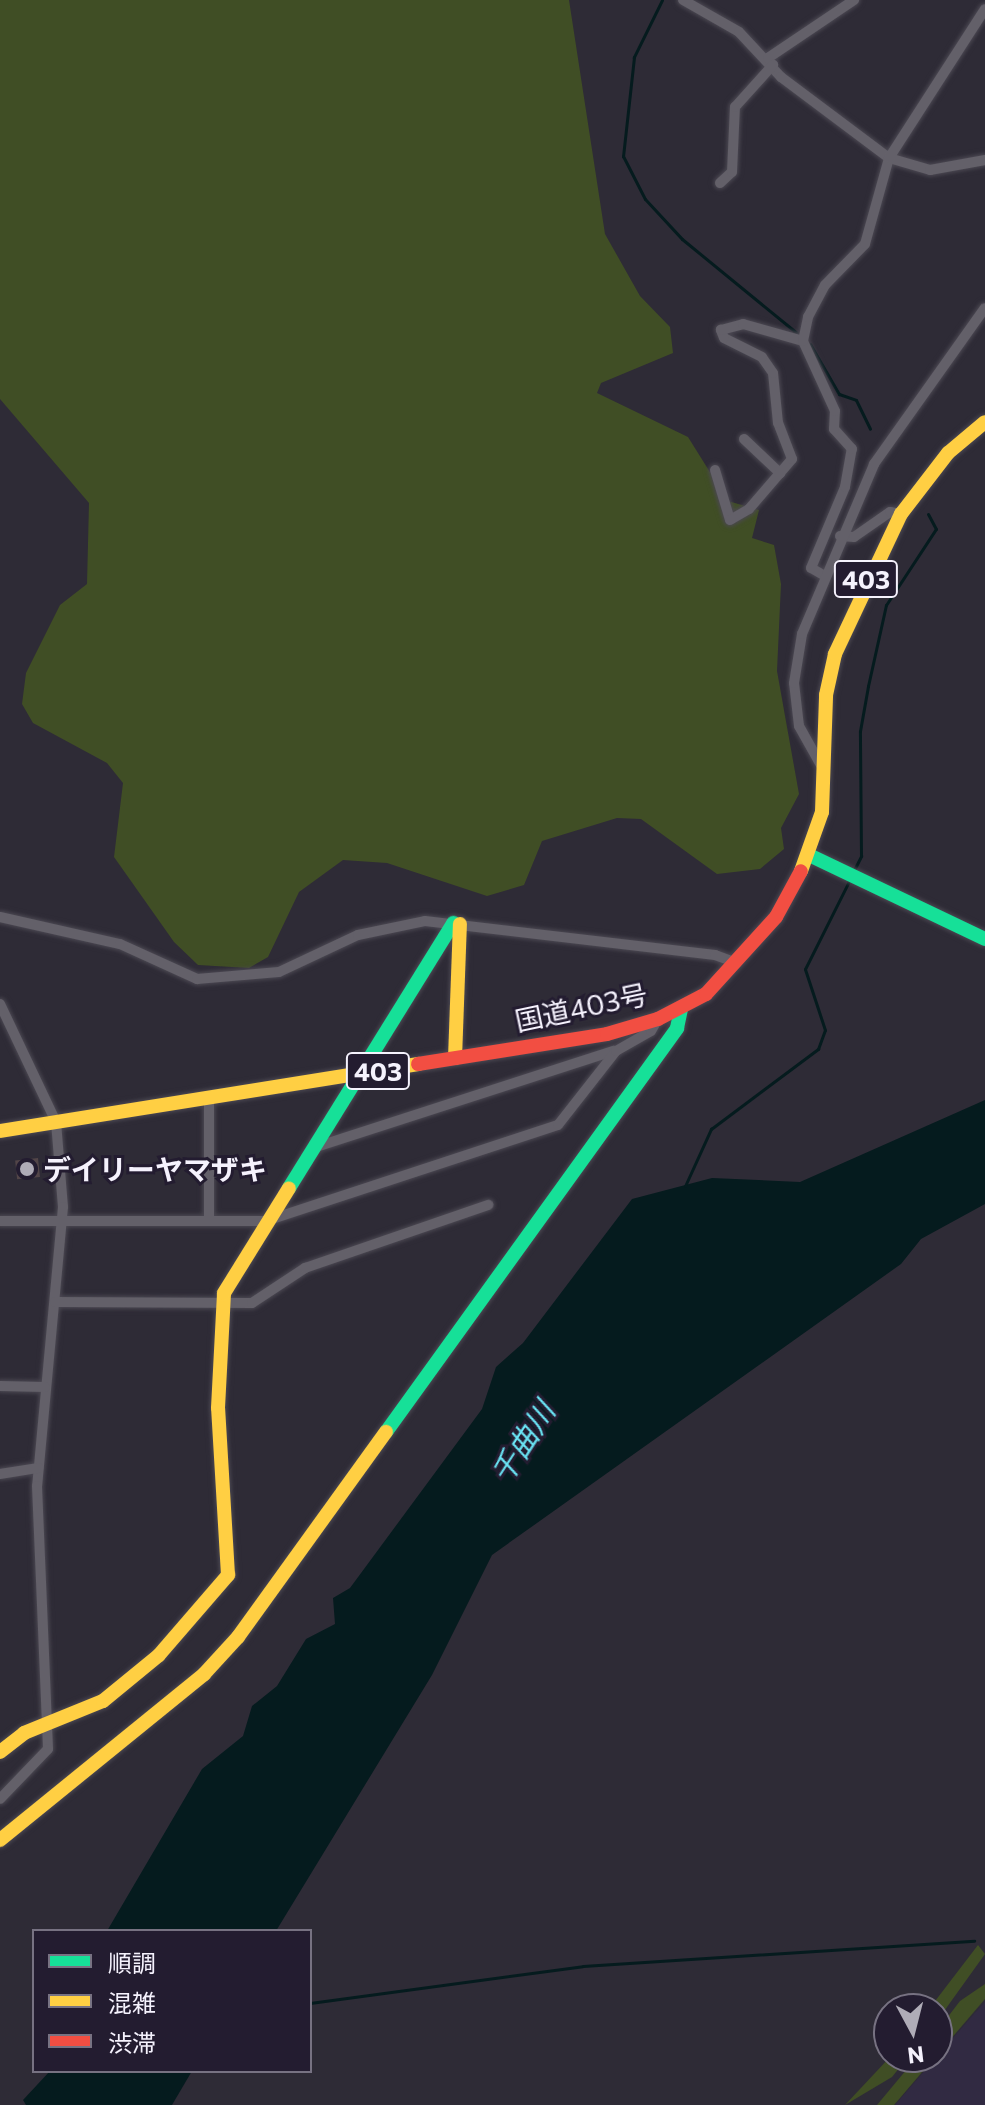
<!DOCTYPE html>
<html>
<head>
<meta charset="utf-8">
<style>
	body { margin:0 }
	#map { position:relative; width:985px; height:2105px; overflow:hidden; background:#2e2b36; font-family:Commissioner,"Noto Sans JP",sans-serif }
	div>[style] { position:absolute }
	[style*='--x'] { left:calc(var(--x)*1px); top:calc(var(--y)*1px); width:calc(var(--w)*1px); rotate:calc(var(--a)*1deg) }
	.built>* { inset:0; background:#312a42 }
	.green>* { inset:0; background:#404e25 }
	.water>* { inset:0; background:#051b1e }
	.stream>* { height:3px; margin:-1.5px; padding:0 1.5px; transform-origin:1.5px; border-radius:1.5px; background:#051b1e }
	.building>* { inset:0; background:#524548; transform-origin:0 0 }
	.roads { filter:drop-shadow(0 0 2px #4b4852) drop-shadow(0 0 2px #4b4852) }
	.street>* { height:10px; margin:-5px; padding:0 5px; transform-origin:5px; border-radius:5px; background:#636069 }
	.fast>* { height:14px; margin:-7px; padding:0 7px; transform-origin:7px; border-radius:7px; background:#16e098 }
	.slow>* { height:14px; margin:-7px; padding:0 7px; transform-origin:7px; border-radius:7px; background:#ffcf43 }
	.jam>* { height:14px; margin:-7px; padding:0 7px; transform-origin:7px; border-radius:7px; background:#f24e42 }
	.dots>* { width:22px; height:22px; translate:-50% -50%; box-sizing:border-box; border:4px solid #231c30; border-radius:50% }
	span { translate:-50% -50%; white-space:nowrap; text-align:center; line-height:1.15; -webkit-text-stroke:6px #231c30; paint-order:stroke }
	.shield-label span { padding:2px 6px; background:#231c30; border:2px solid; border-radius:6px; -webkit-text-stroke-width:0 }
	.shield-label { font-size:26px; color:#f5f2fd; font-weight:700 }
	.street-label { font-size:28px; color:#f5f2fd }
	.poi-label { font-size:28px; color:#f5f2fd; font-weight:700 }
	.left { translate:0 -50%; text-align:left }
	.water-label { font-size:30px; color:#6ae5f5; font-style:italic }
	.legend { position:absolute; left:32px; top:1929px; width:280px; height:144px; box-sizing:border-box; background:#231c30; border:2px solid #777282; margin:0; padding:10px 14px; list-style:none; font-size:24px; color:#f5f2fd }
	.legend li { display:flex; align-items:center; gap:16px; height:40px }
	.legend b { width:40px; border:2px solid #777282 }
	.north { position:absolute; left:873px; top:1993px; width:80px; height:80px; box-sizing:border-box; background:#231c30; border:2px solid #777282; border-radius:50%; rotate:173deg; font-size:22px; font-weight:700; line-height:32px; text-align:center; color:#f5f2fd }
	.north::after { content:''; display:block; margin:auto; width:28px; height:36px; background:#afacb7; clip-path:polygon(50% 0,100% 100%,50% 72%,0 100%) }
</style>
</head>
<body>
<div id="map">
	<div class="built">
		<div style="clip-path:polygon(985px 2002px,985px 2105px,895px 2105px,974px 2014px)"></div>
	</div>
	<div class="green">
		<div style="clip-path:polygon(0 0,569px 0,605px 234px,640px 296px,670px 327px,673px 353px,601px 383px,597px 393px,688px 437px,728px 501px,759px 510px,752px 538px,774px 545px,781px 584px,777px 671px,799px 794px,781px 828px,784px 849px,760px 869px,717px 874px,641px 819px,617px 818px,542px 841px,524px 885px,487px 896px,387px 863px,343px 860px,299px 892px,268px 957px,249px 968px,198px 965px,174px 942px,114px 857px,123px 783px,107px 763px,33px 723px,22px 704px,26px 673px,60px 605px,87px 584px,89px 503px,0 399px)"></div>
		<div style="clip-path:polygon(978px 1945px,985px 1954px,937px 2021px,937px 2009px,929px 2009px)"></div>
		<div style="clip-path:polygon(985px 1984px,985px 1999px,937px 2055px,937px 2031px,960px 2001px)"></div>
		<div style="clip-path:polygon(890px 2057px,908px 2057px,892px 2077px,845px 2105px)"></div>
		<div style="clip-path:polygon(917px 2057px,935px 2057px,894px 2105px,877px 2105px)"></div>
	</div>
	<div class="water">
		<div style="clip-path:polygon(985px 1100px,985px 1204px,921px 1239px,901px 1264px,492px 1555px,432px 1675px,276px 1931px,107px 1931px,202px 1769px,243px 1736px,252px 1706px,277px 1686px,306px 1639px,335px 1624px,333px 1598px,350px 1588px,482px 1409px,496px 1367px,523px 1343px,632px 1199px,712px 1178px,800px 1182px)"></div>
		<div style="clip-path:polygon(50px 2071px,192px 2071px,172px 2105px,26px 2105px,23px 2100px)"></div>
	</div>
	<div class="stream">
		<div style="--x:662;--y:0;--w:64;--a:116.2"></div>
		<div style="--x:634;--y:57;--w:100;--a:96.3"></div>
		<div style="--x:623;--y:156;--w:48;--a:62.9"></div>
		<div style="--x:645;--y:199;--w:54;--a:47.2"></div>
		<div style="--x:682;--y:239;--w:150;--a:39.3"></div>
		<div style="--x:810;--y:344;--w:58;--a:59.9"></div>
		<div style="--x:839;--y:394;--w:18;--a:19"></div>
		<div style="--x:856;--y:400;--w:32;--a:64"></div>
		<div style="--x:854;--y:870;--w:16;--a:-63"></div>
		<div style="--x:861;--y:856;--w:125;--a:-90.5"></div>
		<div style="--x:860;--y:731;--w:46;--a:-79.9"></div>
		<div style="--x:868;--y:686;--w:83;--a:-77.5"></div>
		<div style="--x:886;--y:605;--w:91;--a:-56.7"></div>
		<div style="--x:936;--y:529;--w:17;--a:-118"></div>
		<div style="--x:685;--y:1186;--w:63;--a:-65.5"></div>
		<div style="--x:711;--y:1129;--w:134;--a:-36.8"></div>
		<div style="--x:818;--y:1049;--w:20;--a:-70"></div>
		<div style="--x:825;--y:1030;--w:64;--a:-108.2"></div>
		<div style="--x:805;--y:969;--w:98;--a:-63.4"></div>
		<div style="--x:310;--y:2003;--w:275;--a:-7.7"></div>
		<div style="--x:583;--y:1966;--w:392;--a:-3.7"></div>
	</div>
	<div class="building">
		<div style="left:38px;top:1158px;width:19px;height:23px;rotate:84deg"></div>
	</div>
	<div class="roads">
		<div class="street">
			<div style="--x:683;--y:0;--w:64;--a:29.7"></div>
			<div style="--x:739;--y:32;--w:62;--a:47"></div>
			<div style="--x:781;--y:77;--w:135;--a:36.9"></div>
			<div style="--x:889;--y:158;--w:43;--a:16.3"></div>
			<div style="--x:930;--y:170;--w:56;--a:-10.3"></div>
			<div style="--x:768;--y:58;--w:104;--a:-34"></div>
			<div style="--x:720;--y:183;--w:16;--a:-43"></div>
			<div style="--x:732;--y:172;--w:65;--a:-87.4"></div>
			<div style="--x:735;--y:107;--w:57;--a:-47.9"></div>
			<div style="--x:744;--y:439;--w:50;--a:43.4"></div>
			<div style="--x:715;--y:470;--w:52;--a:73.3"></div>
			<div style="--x:730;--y:520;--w:22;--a:-30"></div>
			<div style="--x:749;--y:509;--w:66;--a:-49.3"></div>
			<div style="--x:792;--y:459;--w:39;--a:-111"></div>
			<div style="--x:778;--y:423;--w:50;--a:-95.7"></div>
			<div style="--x:773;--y:373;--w:19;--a:-125"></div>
			<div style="--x:762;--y:357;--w:42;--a:-153.4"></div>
			<div style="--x:724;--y:338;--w:9;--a:-111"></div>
			<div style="--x:721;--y:330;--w:23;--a:-15"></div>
			<div style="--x:743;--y:324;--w:62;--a:15.8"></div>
			<div style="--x:840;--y:536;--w:14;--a:4"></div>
			<div style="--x:854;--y:537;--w:44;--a:-34.8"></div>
			<div style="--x:890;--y:512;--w:11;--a:10"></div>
			<div style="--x:825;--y:576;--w:16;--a:-150"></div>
			<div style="--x:811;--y:568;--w:88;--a:-67.2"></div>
			<div style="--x:845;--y:487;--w:39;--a:-80"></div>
			<div style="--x:852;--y:449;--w:27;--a:-132"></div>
			<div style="--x:834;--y:429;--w:18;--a:-87"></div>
			<div style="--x:835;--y:411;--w:77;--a:-114.6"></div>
			<div style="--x:803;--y:341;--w:25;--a:-78"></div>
			<div style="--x:808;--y:317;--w:36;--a:-62"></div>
			<div style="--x:825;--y:285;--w:57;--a:-45.7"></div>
			<div style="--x:865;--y:244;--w:89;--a:-74.4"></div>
			<div style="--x:889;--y:158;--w:177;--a:-57.2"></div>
			<div style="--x:822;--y:767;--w:47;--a:-119.3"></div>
			<div style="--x:799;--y:726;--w:43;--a:-96.6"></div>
			<div style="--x:794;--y:683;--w:50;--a:-80.7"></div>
			<div style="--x:802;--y:634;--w:185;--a:-67"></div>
			<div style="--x:874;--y:464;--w:191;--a:-54.6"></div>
			<div style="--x:0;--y:917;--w:123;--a:12.7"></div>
			<div style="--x:120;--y:944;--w:85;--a:24.4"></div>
			<div style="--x:197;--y:979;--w:82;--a:-4.9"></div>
			<div style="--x:279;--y:972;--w:87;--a:-25.1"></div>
			<div style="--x:358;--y:935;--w:68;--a:-11.8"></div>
			<div style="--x:425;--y:921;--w:292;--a:6.7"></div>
			<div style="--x:715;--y:955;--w:23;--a:20"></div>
			<div style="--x:0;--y:1004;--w:131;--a:64.6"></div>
			<div style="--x:56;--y:1122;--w:85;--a:85.3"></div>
			<div style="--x:63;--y:1207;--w:280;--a:95.3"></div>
			<div style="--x:37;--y:1486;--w:263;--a:87.6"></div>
			<div style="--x:48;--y:1749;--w:69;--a:133.8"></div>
			<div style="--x:209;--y:1096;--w:125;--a:90"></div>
			<div style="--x:313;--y:1148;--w:316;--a:-17.9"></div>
			<div style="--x:0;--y:1221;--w:266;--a:0"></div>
			<div style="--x:266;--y:1221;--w:307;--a:-18.2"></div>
			<div style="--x:558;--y:1125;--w:94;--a:-51.9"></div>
			<div style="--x:616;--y:1051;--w:40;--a:-29.7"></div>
			<div style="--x:651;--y:1031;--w:14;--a:-60"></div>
			<div style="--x:55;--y:1302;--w:197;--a:0.3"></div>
			<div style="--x:252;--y:1303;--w:64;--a:-33.4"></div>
			<div style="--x:305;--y:1268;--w:194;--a:-19"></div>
			<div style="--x:0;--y:1386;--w:45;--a:1.3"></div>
			<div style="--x:0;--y:1474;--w:39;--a:-9"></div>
		</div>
		<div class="fast">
			<div style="--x:809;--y:855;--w:195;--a:25.5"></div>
			<div style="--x:289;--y:1188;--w:312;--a:-58.2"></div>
			<div style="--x:386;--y:1432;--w:498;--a:-54.2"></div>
			<div style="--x:677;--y:1028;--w:19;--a:-78"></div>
		</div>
		<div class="slow">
			<div style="--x:801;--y:871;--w:63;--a:-70.4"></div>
			<div style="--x:822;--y:812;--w:117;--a:-88"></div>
			<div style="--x:826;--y:695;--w:42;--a:-77.6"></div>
			<div style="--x:835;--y:654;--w:155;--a:-64.8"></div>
			<div style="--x:901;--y:514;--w:77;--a:-52.4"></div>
			<div style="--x:948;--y:453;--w:48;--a:-40"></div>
			<div style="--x:455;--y:1058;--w:134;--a:-87.9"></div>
			<div style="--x:0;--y:1131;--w:423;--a:-9.1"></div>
			<div style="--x:0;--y:1752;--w:31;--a:-38"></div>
			<div style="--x:24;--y:1733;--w:85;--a:-22.1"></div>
			<div style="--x:103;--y:1701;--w:72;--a:-39.4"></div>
			<div style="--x:159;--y:1655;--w:106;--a:-49.2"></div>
			<div style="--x:228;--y:1575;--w:167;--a:-93.4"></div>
			<div style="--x:218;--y:1408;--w:115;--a:-87"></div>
			<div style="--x:224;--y:1293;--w:123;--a:-58.2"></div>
			<div style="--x:0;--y:1840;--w:263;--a:-39.1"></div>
			<div style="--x:204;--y:1674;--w:50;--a:-47.4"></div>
			<div style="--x:238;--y:1637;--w:253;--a:-54.2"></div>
		</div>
		<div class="jam">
			<div style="--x:418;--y:1064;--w:191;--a:-9"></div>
			<div style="--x:607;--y:1034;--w:53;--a:-16.4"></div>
			<div style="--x:658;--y:1019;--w:54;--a:-27.5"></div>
			<div style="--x:706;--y:994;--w:104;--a:-47.7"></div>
			<div style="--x:776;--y:917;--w:52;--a:-61.5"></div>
		</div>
	</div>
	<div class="dots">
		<div style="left:27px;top:1169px;background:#afacb7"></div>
	</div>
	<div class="shield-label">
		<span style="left:866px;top:579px">403</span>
		<span style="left:378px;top:1071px">403</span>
	</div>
	<div class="street-label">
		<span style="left:581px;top:1007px;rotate:-12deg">国道403号</span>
	</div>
	<div class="poi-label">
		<span class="left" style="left:43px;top:1169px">デイリーヤマザキ</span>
	</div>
	<div class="water-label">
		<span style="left:522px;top:1442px;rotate:-57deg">千曲川</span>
	</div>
	<ul class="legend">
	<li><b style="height:10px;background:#16e098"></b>順調</li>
	<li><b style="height:10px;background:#ffcf43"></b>混雑</li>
	<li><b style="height:10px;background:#f24e42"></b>渋滞</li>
	</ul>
	<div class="north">N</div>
</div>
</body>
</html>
